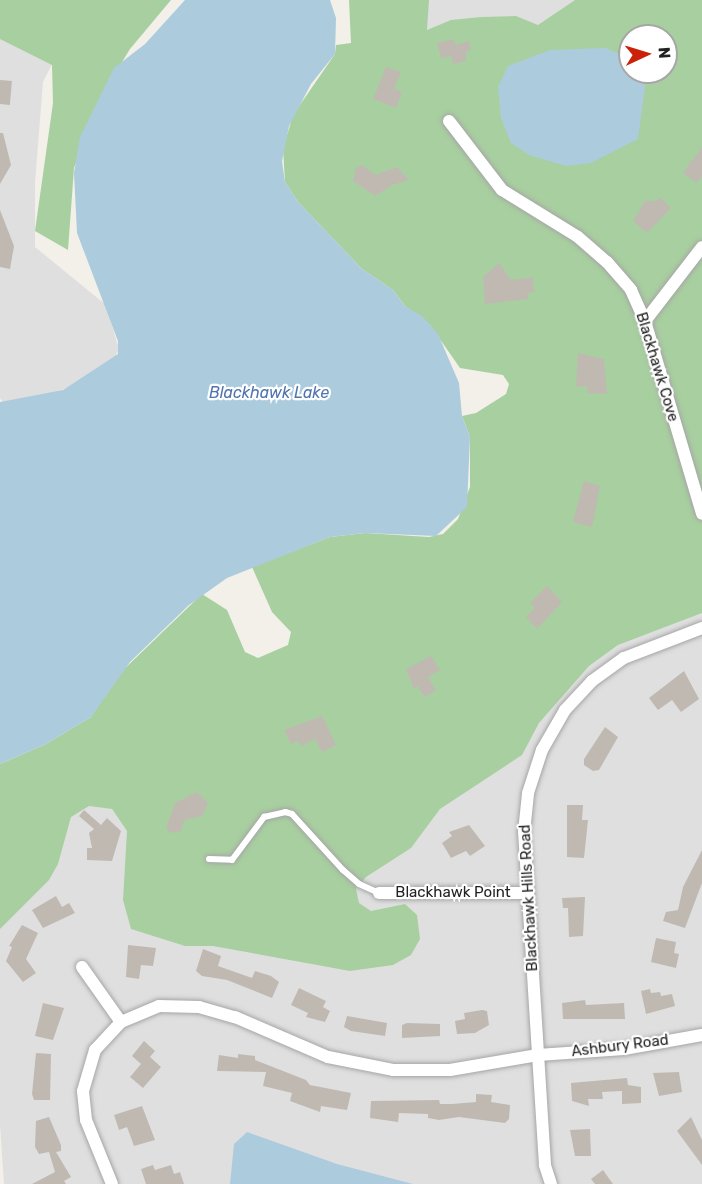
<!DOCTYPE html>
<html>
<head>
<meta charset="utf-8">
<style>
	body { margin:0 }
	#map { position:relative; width:702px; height:1184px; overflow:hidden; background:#f2f0e9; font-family:Rubik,sans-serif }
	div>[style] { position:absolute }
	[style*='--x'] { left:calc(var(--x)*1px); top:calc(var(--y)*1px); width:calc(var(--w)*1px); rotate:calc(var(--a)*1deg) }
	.residential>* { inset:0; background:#e0dfdf }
	.forest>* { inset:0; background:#a8cfa0 }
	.water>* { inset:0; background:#acccdd }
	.building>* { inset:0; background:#bfb9b2; transform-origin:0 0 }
	.roads { filter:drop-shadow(0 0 2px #a6a6a6) drop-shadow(0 0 2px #a6a6a6) }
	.service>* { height:6px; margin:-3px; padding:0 3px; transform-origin:3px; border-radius:3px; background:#fff }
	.minor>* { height:12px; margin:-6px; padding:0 6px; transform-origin:6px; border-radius:6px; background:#fff }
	span { translate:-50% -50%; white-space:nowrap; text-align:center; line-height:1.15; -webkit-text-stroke:4.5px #fff; paint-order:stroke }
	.street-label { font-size:15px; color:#222 }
	.water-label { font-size:16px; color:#5174af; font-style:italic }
	.north { position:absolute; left:618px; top:24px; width:60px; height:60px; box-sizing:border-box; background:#fff; border:2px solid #a7a7a7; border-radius:50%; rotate:86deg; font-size:16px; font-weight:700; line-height:24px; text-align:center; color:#222 }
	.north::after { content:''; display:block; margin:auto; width:21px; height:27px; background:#cb2109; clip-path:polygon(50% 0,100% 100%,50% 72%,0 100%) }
</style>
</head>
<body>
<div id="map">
	<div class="residential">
		<div style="clip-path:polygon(0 0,85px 0,43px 82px,35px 182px,35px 247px,106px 305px,119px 349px,114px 359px,74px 385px,48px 395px,3px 402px,0 398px)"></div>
		<div style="clip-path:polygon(evenodd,384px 0,702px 0,702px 1184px,4px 1184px,0 1125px,0 897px,80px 789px,112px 809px,136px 843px,535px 452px,384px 0,630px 36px,666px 36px,666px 72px,630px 72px,630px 36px)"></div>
	</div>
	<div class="forest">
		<div style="clip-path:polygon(0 0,171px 0,130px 49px,105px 90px,74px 168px,68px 250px,35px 231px,53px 103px,52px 65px,0 39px)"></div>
		<div style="clip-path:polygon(evenodd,349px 0,429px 0,427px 30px,451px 20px,481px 17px,516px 16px,538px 25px,575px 0,702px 0,702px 613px,618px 645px,589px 666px,539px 723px,522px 755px,440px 809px,411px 848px,366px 877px,356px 889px,359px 903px,371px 911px,405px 904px,417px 915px,420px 939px,411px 955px,393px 965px,350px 971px,213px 946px,185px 946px,131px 929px,123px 900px,127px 831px,112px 809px,89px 806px,71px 817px,58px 864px,49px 880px,0 929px,0 764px,46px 744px,91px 717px,117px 676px,202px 594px,227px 610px,245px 652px,258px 658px,288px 645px,291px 632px,272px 612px,252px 567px,330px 537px,365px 533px,429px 537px,443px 534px,458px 519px,470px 487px,470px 437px,462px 416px,476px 413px,506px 394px,509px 384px,503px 375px,460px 368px,430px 325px,405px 306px,393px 290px,362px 269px,298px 202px,285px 182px,283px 149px,293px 115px,335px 54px,336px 45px,351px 43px,349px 0,630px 36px,666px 36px,666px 72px,630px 72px,630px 36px)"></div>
	</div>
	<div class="water">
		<div style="clip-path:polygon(185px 0,330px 0,336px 18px,335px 54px,311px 84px,289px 126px,282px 161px,285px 182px,298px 202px,362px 269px,393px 290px,405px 306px,423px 317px,438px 334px,459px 383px,462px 416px,470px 437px,467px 507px,436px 536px,365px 533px,330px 537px,227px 578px,189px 605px,130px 662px,91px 717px,46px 744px,0 764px,0 402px,63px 390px,118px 354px,118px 341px,77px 233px,74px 173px,80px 137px,114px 68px,145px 44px)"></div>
		<div style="clip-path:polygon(606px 48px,630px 59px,630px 72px,638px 72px,645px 86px,638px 139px,591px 163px,566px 166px,529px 155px,511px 143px,501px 118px,498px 87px,508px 66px,550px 50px)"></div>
		<div style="clip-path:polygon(247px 1132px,337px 1164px,413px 1184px,230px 1184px,234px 1144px)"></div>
	</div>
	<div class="building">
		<div style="clip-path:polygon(454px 39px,455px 45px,469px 41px,471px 50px,466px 51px,466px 61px,453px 64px,451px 56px,441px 58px,437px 43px)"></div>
		<div style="clip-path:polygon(386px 67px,401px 72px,394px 89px,402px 92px,396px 108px,373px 99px)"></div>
		<div style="left:0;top:80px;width:12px;height:24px;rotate:5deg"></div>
		<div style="clip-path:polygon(0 133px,3px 133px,11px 165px,0 184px)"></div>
		<div style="clip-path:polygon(702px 147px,702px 176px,697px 183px,683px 173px)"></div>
		<div style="clip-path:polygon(362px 165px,375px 175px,397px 167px,409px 180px,392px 185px,375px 196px,353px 181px,356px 168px)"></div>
		<div style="clip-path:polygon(660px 197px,671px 208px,647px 233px,633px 221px,645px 201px,656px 201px)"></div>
		<div style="clip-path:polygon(0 210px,14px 246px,10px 269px,0 267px)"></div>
		<div style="clip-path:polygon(499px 263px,511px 280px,533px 277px,534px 292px,528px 293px,528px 299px,485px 304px,483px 277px)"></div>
		<div style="clip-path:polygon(578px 353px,604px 359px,607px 394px,587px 393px,588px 387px,576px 386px)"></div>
		<div style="clip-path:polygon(584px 481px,600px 486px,592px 527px,573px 522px)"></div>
		<div style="clip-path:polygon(547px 586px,562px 602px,537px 629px,526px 617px,535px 608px,530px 603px)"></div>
		<div style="clip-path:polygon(431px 656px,440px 670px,428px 677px,436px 690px,425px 697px,417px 686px,414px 689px,406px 669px)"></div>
		<div style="clip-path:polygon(684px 671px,699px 699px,681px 712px,672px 700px,658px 710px,649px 698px)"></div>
		<div style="clip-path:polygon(322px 716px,336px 745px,322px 752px,315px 739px,301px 746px,298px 741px,291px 744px,284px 730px)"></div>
		<div style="clip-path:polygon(605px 727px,618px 737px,599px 770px,593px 771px,584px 765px,584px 759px)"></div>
		<div style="clip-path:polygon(197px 792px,208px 803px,202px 816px,184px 820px,181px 831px,171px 833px,166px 828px,175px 803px)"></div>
		<div style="clip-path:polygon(567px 805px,583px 805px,582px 820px,588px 820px,584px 858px,567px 857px)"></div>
		<div style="clip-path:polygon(84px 810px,101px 825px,107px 818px,121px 831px,112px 861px,87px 860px,87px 848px,92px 848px,89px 833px,94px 829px,79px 816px)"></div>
		<div style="clip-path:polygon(469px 825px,485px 846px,470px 856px,466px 851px,451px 858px,442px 843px,452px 836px,449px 832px)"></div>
		<div style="clip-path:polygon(702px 850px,702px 883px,685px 928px,663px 921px,666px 912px,678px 910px,683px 887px)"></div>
		<div style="clip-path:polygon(56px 896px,62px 907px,69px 903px,75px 913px,43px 928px,32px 910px)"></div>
		<div style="clip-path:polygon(585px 897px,583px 936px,569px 937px,568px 908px,563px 908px,562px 898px)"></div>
		<div style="clip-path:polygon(22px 925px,38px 933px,26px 959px,36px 973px,23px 982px,6px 961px,12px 947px,9px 946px)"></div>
		<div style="clip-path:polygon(656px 938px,676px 942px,674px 953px,679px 954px,676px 968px,651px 962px)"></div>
		<div style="clip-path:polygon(128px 945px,156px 948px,153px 966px,141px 965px,139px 979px,126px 977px)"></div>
		<div style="clip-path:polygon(203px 949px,221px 956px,218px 966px,252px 978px,255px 971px,271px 976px,279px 982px,272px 998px,227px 980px,202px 976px,196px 971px)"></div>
		<div style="clip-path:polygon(299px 988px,326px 1001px,323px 1007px,330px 1011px,325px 1022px,306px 1017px,308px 1013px,291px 1005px)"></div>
		<div style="clip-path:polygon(650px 989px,651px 993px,660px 992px,661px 996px,672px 994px,675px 1006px,646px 1014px,641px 991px)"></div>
		<div style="clip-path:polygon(585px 1000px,586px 1005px,624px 1003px,625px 1019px,563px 1019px,562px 1003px)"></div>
		<div style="clip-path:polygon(43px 1003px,64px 1008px,53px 1040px,35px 1036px)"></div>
		<div style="clip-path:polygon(482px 1010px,487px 1011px,489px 1025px,475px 1033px,457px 1034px,455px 1021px,465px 1019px,464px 1013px)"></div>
		<div style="clip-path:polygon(347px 1016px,387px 1023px,385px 1036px,351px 1031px,344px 1027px)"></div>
		<div style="clip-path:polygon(407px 1023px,440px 1024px,440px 1036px,402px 1038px,402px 1025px)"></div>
		<div style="clip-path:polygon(144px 1041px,155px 1051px,150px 1057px,161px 1067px,143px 1088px,130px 1077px,141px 1064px,132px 1056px)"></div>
		<div style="clip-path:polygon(36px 1053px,51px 1054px,50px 1100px,34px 1100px,32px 1094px)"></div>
		<div style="clip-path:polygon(238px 1054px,255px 1056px,255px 1060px,306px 1080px,310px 1085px,351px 1093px,347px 1110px,321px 1106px,320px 1112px,290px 1101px,292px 1093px,263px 1086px,266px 1072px,217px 1071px,219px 1055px,238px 1058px)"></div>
		<div style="clip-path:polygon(679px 1072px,682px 1092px,659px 1096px,653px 1073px)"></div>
		<div style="clip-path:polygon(627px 1078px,628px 1085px,641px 1087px,641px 1103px,622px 1104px,622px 1091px,602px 1092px,603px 1099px,588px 1099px,589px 1106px,572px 1101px,571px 1083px)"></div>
		<div style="clip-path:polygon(476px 1094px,492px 1095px,491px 1102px,510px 1105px,509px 1119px,505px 1123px,459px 1117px,439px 1120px,428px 1118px,428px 1114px,399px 1113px,398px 1122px,370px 1118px,371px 1101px,439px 1100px,440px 1104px,452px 1104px,476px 1102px)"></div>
		<div style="clip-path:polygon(142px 1106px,155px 1140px,134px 1146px,127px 1127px,119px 1130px,114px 1115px)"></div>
		<div style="clip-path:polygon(49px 1117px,61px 1145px,61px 1151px,56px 1152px,71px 1177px,64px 1181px,66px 1184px,32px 1184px,55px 1172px,49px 1152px,39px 1154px,35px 1147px,36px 1121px)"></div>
		<div style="clip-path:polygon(691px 1117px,702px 1140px,702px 1165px,677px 1131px)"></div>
		<div style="clip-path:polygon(590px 1129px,591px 1156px,575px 1156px,570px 1130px)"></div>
		<div style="clip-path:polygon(153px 1165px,155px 1170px,171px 1165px,174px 1174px,180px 1172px,184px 1184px,146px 1184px,141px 1169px)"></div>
		<div style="clip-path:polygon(603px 1170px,613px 1184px,595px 1184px,591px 1179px)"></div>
	</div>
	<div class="roads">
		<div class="service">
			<div style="--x:209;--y:859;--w:23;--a:2"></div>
			<div style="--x:232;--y:860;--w:54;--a:-53.3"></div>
			<div style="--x:264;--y:817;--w:22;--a:-13"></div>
			<div style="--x:285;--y:812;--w:7;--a:16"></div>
			<div style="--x:292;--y:814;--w:76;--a:47.7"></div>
			<div style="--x:343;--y:870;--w:21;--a:41"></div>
			<div style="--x:359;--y:884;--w:22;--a:24"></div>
		</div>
		<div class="minor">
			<div style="--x:449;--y:121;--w:87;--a:52.5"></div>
			<div style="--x:502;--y:190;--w:89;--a:31.7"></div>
			<div style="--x:578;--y:237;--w:38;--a:41"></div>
			<div style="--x:607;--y:262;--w:37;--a:49"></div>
			<div style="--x:631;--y:290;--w:34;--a:66"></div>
			<div style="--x:645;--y:321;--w:201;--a:73.5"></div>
			<div style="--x:645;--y:321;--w:93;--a:-52.4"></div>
			<div style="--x:379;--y:893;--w:149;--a:0"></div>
			<div style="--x:82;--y:967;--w:67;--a:54.7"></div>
			<div style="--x:112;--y:1184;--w:69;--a:-112.1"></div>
			<div style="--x:86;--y:1120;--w:29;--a:-96"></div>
			<div style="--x:83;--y:1091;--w:43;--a:-73.7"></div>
			<div style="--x:95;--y:1050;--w:38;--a:-47"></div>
			<div style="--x:121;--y:1022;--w:41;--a:-22.8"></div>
			<div style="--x:159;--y:1006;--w:40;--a:1.4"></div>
			<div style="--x:199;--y:1007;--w:37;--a:16"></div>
			<div style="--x:235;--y:1017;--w:101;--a:23.3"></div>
			<div style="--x:328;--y:1057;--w:66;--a:11.3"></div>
			<div style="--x:393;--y:1070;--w:57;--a:0"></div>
			<div style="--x:450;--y:1070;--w:89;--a:-9.7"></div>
			<div style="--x:538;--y:1055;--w:86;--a:-4"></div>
			<div style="--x:624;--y:1049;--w:79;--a:-10.2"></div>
			<div style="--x:551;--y:1184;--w:20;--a:-108"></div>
			<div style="--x:545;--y:1165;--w:334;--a:-93.6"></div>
			<div style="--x:524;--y:832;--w:39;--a:-84"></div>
			<div style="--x:528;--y:793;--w:45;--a:-72"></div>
			<div style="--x:542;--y:750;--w:46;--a:-60.1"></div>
			<div style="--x:565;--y:710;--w:40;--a:-47"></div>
			<div style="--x:592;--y:681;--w:39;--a:-36"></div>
			<div style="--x:624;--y:658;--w:84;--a:-21"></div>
		</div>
	</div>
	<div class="street-label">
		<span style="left:657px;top:367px;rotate:73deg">Blackhawk Cove</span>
		<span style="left:453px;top:893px">Blackhawk Point</span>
		<span style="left:529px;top:898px;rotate:-93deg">Blackhawk Hills Road</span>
		<span style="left:620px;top:1046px;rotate:-7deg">Ashbury Road</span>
	</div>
	<div class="water-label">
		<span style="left:269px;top:393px">Blackhawk Lake</span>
	</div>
	<div class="north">N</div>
</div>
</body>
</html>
